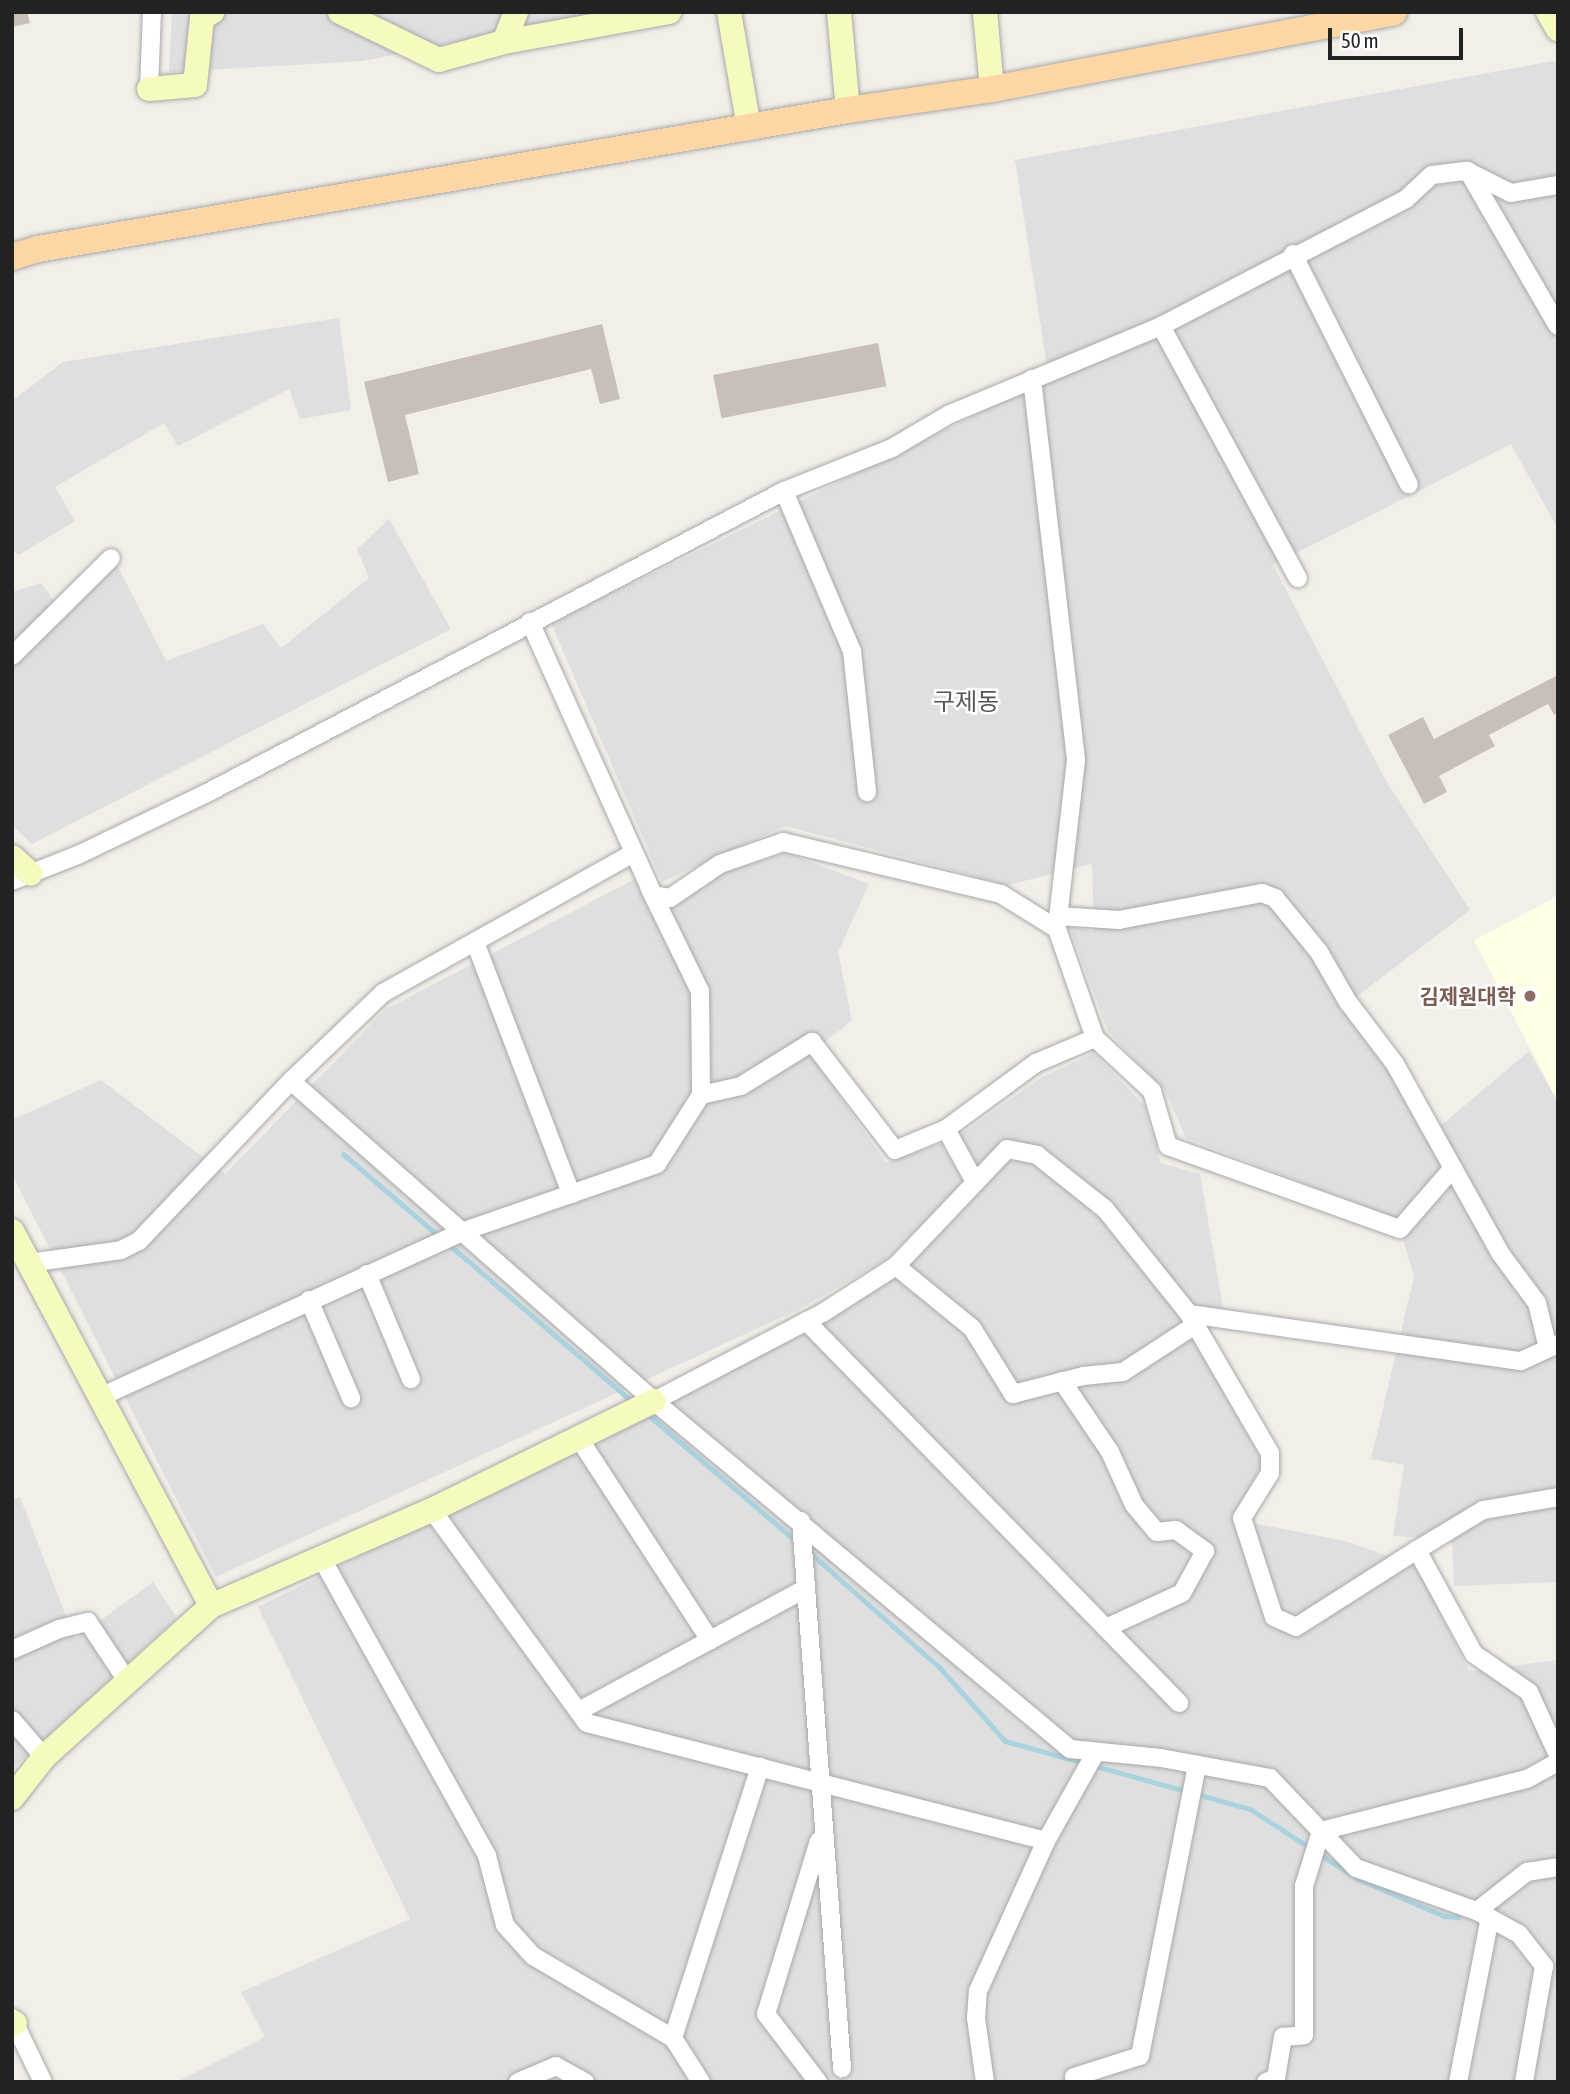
<!DOCTYPE html>
<html>
<head>
<meta charset="utf-8">
<style>
	body { margin:0 }
	#map { position:relative; width:1570px; height:2094px; overflow:hidden; background:#f2efe9; font-family:"Asap Condensed","Noto Sans KR",sans-serif }
	div>[style] { position:absolute }
	[style*='--x'] { left:calc(var(--x)*1px); top:calc(var(--y)*1px); width:calc(var(--w)*1px); rotate:calc(var(--a)*1deg) }
	.residential>* { inset:0; background:#e0dfdf }
	.education>* { inset:0; background:#ffffe5 }
	.stream>* { height:5px; margin:-2.5px; padding:0 2.5px; transform-origin:2.5px; border-radius:2.5px; background:#aad3df }
	.building>* { inset:0; background:#c7bfb8; transform-origin:0 0 }
	.roads { filter:drop-shadow(0 0 2px #a9a9a9) drop-shadow(0 0 2px #a9a9a9) }
	.street>* { height:18px; margin:-9px; padding:0 9px; transform-origin:9px; border-radius:9px; background:#fff }
	.secondary>* { height:24px; margin:-12px; padding:0 12px; transform-origin:12px; border-radius:12px; background:#f7fabf }
	.primary>* { height:26px; margin:-13px; padding:0 13px; transform-origin:13px; border-radius:13px; background:#fcd6a4 }
	.dots>* { width:19px; height:19px; translate:-50% -50%; box-sizing:border-box; border:4px solid #fff; border-radius:50% }
	span { translate:-50% -50%; white-space:nowrap; text-align:center; line-height:1.15; -webkit-text-stroke:5px #fff; paint-order:stroke }
	.education-label { font-size:21px; color:#785e54; font-weight:700 }
	.right { translate:-100% -50%; text-align:right }
	.quarter-label { font-size:24px; color:#555 }
	.frame { position:absolute; inset:0; border:14px solid #222; pointer-events:none }
	.scale { position:absolute; left:1328px; top:28px; width:135px; height:32px; box-sizing:border-box; border:4px solid #222; border-top:0; padding-left:9px; font-size:21px; line-height:24px; white-space:nowrap; color:#222; -webkit-text-stroke:5px #fff; paint-order:stroke }
</style>
</head>
<body>
<div id="map">
	<div class="residential">
		<div style="clip-path:polygon(172px 12px,604px 12px,363px 61px,169px 72px)"></div>
		<div style="clip-path:polygon(1558px 60px,1558px 529px,1511px 444px,1273px 565px,1386px 781px,1470px 910px,1343px 1007px,1389px 1069px,1425px 1139px,1529px 1051px,1558px 1102px,1558px 1582px,1454px 1586px,1452px 1540px,1393px 1536px,1404px 1465px,1371px 1459px,1414px 1277px,1397px 1219px,1186px 1138px,1165px 1091px,1108px 1031px,1069px 927px,1094px 931px,1092px 864px,1008px 885px,785px 826px,662px 882px,551px 623px,1049px 379px,1015px 160px)"></div>
		<div style="clip-path:polygon(339px 318px,351px 410px,300px 419px,289px 389px,178px 446px,164px 423px,55px 487px,75px 521px,19px 555px,12px 549px,12px 401px,63px 362px)"></div>
		<div style="clip-path:polygon(389px 519px,451px 629px,32px 844px,12px 825px,12px 592px,41px 583px,65px 615px,117px 565px,166px 661px,263px 624px,281px 648px,369px 578px,357px 549px)"></div>
		<div style="clip-path:polygon(787px 853px,869px 884px,838px 952px,852px 1021px,810px 1053px,886px 1163px,941px 1144px,964px 1181px,889px 1258px,798px 1310px,216px 1577px,12px 1174px,12px 1120px,101px 1080px,225px 1174px,386px 1009px,635px 879px,651px 915px,724px 872px)"></div>
		<div style="clip-path:polygon(1094px 1053px,1144px 1105px,1161px 1163px,1200px 1174px,1223px 1308px,1196px 1344px,1263px 1462px,1232px 1519px,1345px 1541px,1417px 1566px,1469px 1671px,1558px 1660px,1558px 2082px,177px 2082px,265px 2037px,241px 1992px,410px 1919px,258px 1607px,801px 1334px,895px 1279px,979px 1190px,958px 1136px,1042px 1077px)"></div>
		<div style="clip-path:polygon(20px 1497px,75px 1639px,153px 1582px,177px 1618px,12px 1769px,12px 1500px)"></div>
	</div>
	<div class="education">
		<div style="clip-path:polygon(1558px 896px,1558px 1102px,1474px 940px)"></div>
	</div>
	<div class="stream">
		<div style="--x:343;--y:1154;--w:128;--a:40.6"></div>
		<div style="--x:447;--y:1243;--w:246;--a:40.6"></div>
		<div style="--x:647;--y:1414;--w:200;--a:40.5"></div>
		<div style="--x:809;--y:1552;--w:174;--a:41.5"></div>
		<div style="--x:939;--y:1667;--w:99;--a:48.3"></div>
		<div style="--x:1005;--y:1741;--w:254;--a:15.5"></div>
		<div style="--x:1250;--y:1809;--w:129;--a:32.9"></div>
		<div style="--x:1358;--y:1879;--w:94;--a:23.3"></div>
		<div style="--x:1444;--y:1916;--w:14;--a:4"></div>
	</div>
	<div class="building">
		<div style="clip-path:polygon(12px 12px,27px 12px,30px 23px,12px 27px)"></div>
		<div style="clip-path:polygon(602px 324px,620px 399px,600px 404px,591px 369px,405px 415px,419px 474px,388px 482px,364px 382px)"></div>
		<div style="left:878px;top:343px;width:44px;height:168px;rotate:79deg"></div>
		<div style="clip-path:polygon(1558px 675px,1558px 713px,1554px 715px,1548px 704px,1489px 735px,1495px 746px,1439px 776px,1447px 792px,1424px 804px,1388px 735px,1423px 717px,1434px 739px)"></div>
	</div>
	<div class="roads">
		<div class="street">
			<div style="--x:149;--y:89;--w:77;--a:-87.8"></div>
			<div style="--x:1468;--y:171;--w:179;--a:59.9"></div>
			<div style="--x:1293;--y:254;--w:258;--a:63.3"></div>
			<div style="--x:1161;--y:326;--w:287;--a:61.5"></div>
			<div style="--x:1032;--y:379;--w:384;--a:83.4"></div>
			<div style="--x:1076;--y:760;--w:167;--a:96.5"></div>
			<div style="--x:784;--y:491;--w:174;--a:67"></div>
			<div style="--x:852;--y:651;--w:142;--a:83.9"></div>
			<div style="--x:530;--y:622;--w:299;--a:65.7"></div>
			<div style="--x:653;--y:895;--w:17;--a:10"></div>
			<div style="--x:670;--y:898;--w:60;--a:-34.2"></div>
			<div style="--x:720;--y:864;--w:67;--a:-19.2"></div>
			<div style="--x:783;--y:842;--w:224;--a:13.4"></div>
			<div style="--x:1001;--y:894;--w:66;--a:32"></div>
			<div style="--x:1057;--y:929;--w:115;--a:70.8"></div>
			<div style="--x:1095;--y:1038;--w:78;--a:42.9"></div>
			<div style="--x:1152;--y:1091;--w:57;--a:73.8"></div>
			<div style="--x:1168;--y:1146;--w:246;--a:19.7"></div>
			<div style="--x:1400;--y:1229;--w:79;--a:-49.1"></div>
			<div style="--x:12;--y:656;--w:139;--a:-44.7"></div>
			<div style="--x:12;--y:881;--w:71;--a:-21.5"></div>
			<div style="--x:78;--y:855;--w:141;--a:-25.7"></div>
			<div style="--x:205;--y:794;--w:653;--a:-27.62"></div>
			<div style="--x:784;--y:491;--w:116;--a:-21.7"></div>
			<div style="--x:892;--y:448;--w:67;--a:-30.4"></div>
			<div style="--x:950;--y:414;--w:229;--a:-22.6"></div>
			<div style="--x:1161;--y:326;--w:276;--a:-27.4"></div>
			<div style="--x:1406;--y:199;--w:35;--a:-43"></div>
			<div style="--x:1432;--y:175;--w:35;--a:-7"></div>
			<div style="--x:1467;--y:171;--w:49;--a:26.6"></div>
			<div style="--x:1511;--y:193;--w:48;--a:-9.7"></div>
			<div style="--x:649;--y:887;--w:116;--a:63.9"></div>
			<div style="--x:700;--y:991;--w:104;--a:89.4"></div>
			<div style="--x:1058;--y:916;--w:61;--a:3.8"></div>
			<div style="--x:1119;--y:920;--w:146;--a:-10.7"></div>
			<div style="--x:1262;--y:893;--w:14;--a:21"></div>
			<div style="--x:1275;--y:898;--w:70;--a:50.8"></div>
			<div style="--x:1319;--y:952;--w:58;--a:59.9"></div>
			<div style="--x:1348;--y:1002;--w:78;--a:52.8"></div>
			<div style="--x:1395;--y:1064;--w:216;--a:60.9"></div>
			<div style="--x:1500;--y:1253;--w:62;--a:53.5"></div>
			<div style="--x:1537;--y:1303;--w:46;--a:76.3"></div>
			<div style="--x:475;--y:942;--w:270;--a:69.1"></div>
			<div style="--x:291;--y:1081;--w:484;--a:41.4"></div>
			<div style="--x:654;--y:1401;--w:542;--a:39.91"></div>
			<div style="--x:1070;--y:1749;--w:91;--a:5.6"></div>
			<div style="--x:1161;--y:1758;--w:111;--a:10.4"></div>
			<div style="--x:1270;--y:1778;--w:124;--a:46.3"></div>
			<div style="--x:1356;--y:1868;--w:128;--a:19.6"></div>
			<div style="--x:1477;--y:1911;--w:48;--a:28.7"></div>
			<div style="--x:1519;--y:1934;--w:41;--a:52"></div>
			<div style="--x:1544;--y:1966;--w:118;--a:99.8"></div>
			<div style="--x:946;--y:1129;--w:112;--a:-36.3"></div>
			<div style="--x:1036;--y:1063;--w:64;--a:-23"></div>
			<div style="--x:29;--y:1263;--w:93;--a:-8"></div>
			<div style="--x:121;--y:1250;--w:20;--a:-27"></div>
			<div style="--x:139;--y:1241;--w:221;--a:-46.5"></div>
			<div style="--x:291;--y:1081;--w:127;--a:-43.7"></div>
			<div style="--x:383;--y:993;--w:287;--a:-29.2"></div>
			<div style="--x:896;--y:1266;--w:98;--a:39.2"></div>
			<div style="--x:972;--y:1328;--w:78;--a:58.2"></div>
			<div style="--x:1013;--y:1394;--w:72;--a:-14.4"></div>
			<div style="--x:1083;--y:1376;--w:40;--a:-5.7"></div>
			<div style="--x:1123;--y:1372;--w:86;--a:-33.1"></div>
			<div style="--x:367;--y:1274;--w:114;--a:67.3"></div>
			<div style="--x:309;--y:1300;--w:107;--a:66.8"></div>
			<div style="--x:1189;--y:1314;--w:161;--a:59.8"></div>
			<div style="--x:1270;--y:1453;--w:20;--a:90"></div>
			<div style="--x:1270;--y:1473;--w:53;--a:121.9"></div>
			<div style="--x:1242;--y:1518;--w:104;--a:72.1"></div>
			<div style="--x:1274;--y:1617;--w:24;--a:24"></div>
			<div style="--x:1296;--y:1627;--w:143;--a:-32.5"></div>
			<div style="--x:1417;--y:1550;--w:119;--a:61.3"></div>
			<div style="--x:1474;--y:1654;--w:67;--a:34.6"></div>
			<div style="--x:1529;--y:1692;--w:69;--a:65.3"></div>
			<div style="--x:806;--y:1321;--w:534;--a:45.68"></div>
			<div style="--x:1062;--y:1381;--w:86;--a:55.9"></div>
			<div style="--x:1110;--y:1452;--w:58;--a:65.6"></div>
			<div style="--x:1134;--y:1505;--w:35;--a:50"></div>
			<div style="--x:1157;--y:1532;--w:19;--a:-6"></div>
			<div style="--x:1176;--y:1530;--w:36;--a:36"></div>
			<div style="--x:1205;--y:1551;--w:48;--a:118.7"></div>
			<div style="--x:1182;--y:1593;--w:84;--a:155.3"></div>
			<div style="--x:98;--y:1398;--w:402;--a:-24.5"></div>
			<div style="--x:464;--y:1231;--w:204;--a:-19.1"></div>
			<div style="--x:657;--y:1164;--w:82;--a:-57.5"></div>
			<div style="--x:701;--y:1095;--w:41;--a:-12.7"></div>
			<div style="--x:741;--y:1086;--w:84;--a:-31.8"></div>
			<div style="--x:812;--y:1042;--w:136;--a:52.5"></div>
			<div style="--x:895;--y:1150;--w:55;--a:-22.4"></div>
			<div style="--x:946;--y:1129;--w:60;--a:61.3"></div>
			<div style="--x:654;--y:1401;--w:192;--a:-27.6"></div>
			<div style="--x:824;--y:1312;--w:85;--a:-32.6"></div>
			<div style="--x:896;--y:1266;--w:161;--a:-46.5"></div>
			<div style="--x:1007;--y:1149;--w:31;--a:11"></div>
			<div style="--x:1037;--y:1155;--w:87;--a:38.5"></div>
			<div style="--x:1105;--y:1209;--w:134;--a:51.3"></div>
			<div style="--x:1189;--y:1314;--w:335;--a:8.1"></div>
			<div style="--x:1521;--y:1361;--w:41;--a:-24.7"></div>
			<div style="--x:580;--y:1440;--w:239;--a:57"></div>
			<div style="--x:432;--y:1510;--w:263;--a:54"></div>
			<div style="--x:587;--y:1723;--w:474;--a:14.4"></div>
			<div style="--x:801;--y:1521;--w:549;--a:85.71"></div>
			<div style="--x:1417;--y:1550;--w:77;--a:-31.2"></div>
			<div style="--x:1483;--y:1510;--w:76;--a:-9.8"></div>
			<div style="--x:322;--y:1559;--w:340;--a:60.9"></div>
			<div style="--x:487;--y:1856;--w:71;--a:75.4"></div>
			<div style="--x:505;--y:1925;--w:42;--a:47.9"></div>
			<div style="--x:533;--y:1956;--w:162;--a:30.4"></div>
			<div style="--x:673;--y:2038;--w:52;--a:57.5"></div>
			<div style="--x:12;--y:1650;--w:51;--a:-24.1"></div>
			<div style="--x:59;--y:1629;--w:30;--a:-14"></div>
			<div style="--x:88;--y:1622;--w:72;--a:56.3"></div>
			<div style="--x:579;--y:1711;--w:257;--a:-28.4"></div>
			<div style="--x:12;--y:1720;--w:49;--a:49.1"></div>
			<div style="--x:1477;--y:1911;--w:63;--a:-38"></div>
			<div style="--x:1527;--y:1872;--w:31;--a:-9"></div>
			<div style="--x:12;--y:2018;--w:71;--a:64.2"></div>
			<div style="--x:673;--y:2038;--w:285;--a:-72.2"></div>
			<div style="--x:518;--y:2082;--w:41;--a:-22.8"></div>
			<div style="--x:556;--y:2066;--w:33;--a:29"></div>
			<div style="--x:818;--y:2082;--w:86;--a:-127.4"></div>
			<div style="--x:766;--y:2014;--w:181;--a:-73"></div>
			<div style="--x:985;--y:2082;--w:65;--a:-98"></div>
			<div style="--x:976;--y:2018;--w:27;--a:-86"></div>
			<div style="--x:978;--y:1991;--w:165;--a:-65.6"></div>
			<div style="--x:1046;--y:1841;--w:102;--a:-60.7"></div>
			<div style="--x:1075;--y:2082;--w:5;--a:-101"></div>
			<div style="--x:1074;--y:2077;--w:69;--a:-17.7"></div>
			<div style="--x:1140;--y:2056;--w:297;--a:-78.9"></div>
			<div style="--x:1266;--y:2082;--w:11;--a:-22"></div>
			<div style="--x:1276;--y:2078;--w:42;--a:-80.3"></div>
			<div style="--x:1283;--y:2037;--w:21;--a:-5"></div>
			<div style="--x:1304;--y:2035;--w:149;--a:-90"></div>
			<div style="--x:1304;--y:1886;--w:58;--a:-72.8"></div>
			<div style="--x:1321;--y:1831;--w:212;--a:-14.2"></div>
			<div style="--x:1527;--y:1779;--w:35;--a:-29"></div>
			<div style="--x:1458;--y:2082;--w:167;--a:-79"></div>
		</div>
		<div class="secondary">
			<div style="--x:340;--y:12;--w:110;--a:25.9"></div>
			<div style="--x:439;--y:60;--w:67;--a:-15.5"></div>
			<div style="--x:504;--y:42;--w:32;--a:-68"></div>
			<div style="--x:729;--y:12;--w:118;--a:80.2"></div>
			<div style="--x:839;--y:12;--w:98;--a:84.8"></div>
			<div style="--x:985;--y:12;--w:77;--a:84.8"></div>
			<div style="--x:1548;--y:12;--w:20;--a:60"></div>
			<div style="--x:504;--y:42;--w:168;--a:-10.3"></div>
			<div style="--x:149;--y:89;--w:46;--a:-5"></div>
			<div style="--x:195;--y:85;--w:67;--a:-84"></div>
			<div style="--x:202;--y:18;--w:12;--a:-31"></div>
			<div style="--x:12;--y:857;--w:25;--a:42"></div>
			<div style="--x:12;--y:1231;--w:425;--a:62"></div>
			<div style="--x:12;--y:1798;--w:52;--a:-52"></div>
			<div style="--x:44;--y:1757;--w:225;--a:-42.1"></div>
			<div style="--x:211;--y:1606;--w:241;--a:-23.5"></div>
			<div style="--x:432;--y:1510;--w:247;--a:-26.2"></div>
			<div style="--x:12;--y:2024;--w:3;--a:-18"></div>
		</div>
		<div class="primary">
			<div style="--x:12;--y:257;--w:27;--a:-17"></div>
			<div style="--x:38;--y:249;--w:822;--a:-9.74"></div>
			<div style="--x:848;--y:110;--w:146;--a:-8.3"></div>
			<div style="--x:992;--y:89;--w:409;--a:-10.8"></div>
		</div>
	</div>
	<div class="dots">
		<div style="left:1530px;top:996px;background:#8d6e63"></div>
	</div>
	<div class="education-label">
		<span class="right" style="left:1516px;top:996px">김제원대학</span>
	</div>
	<div class="quarter-label">
		<span style="left:966px;top:702px">구제동</span>
	</div>
	<div class="frame"></div>
	<div class="scale">50 m</div>
</div>
</body>
</html>
